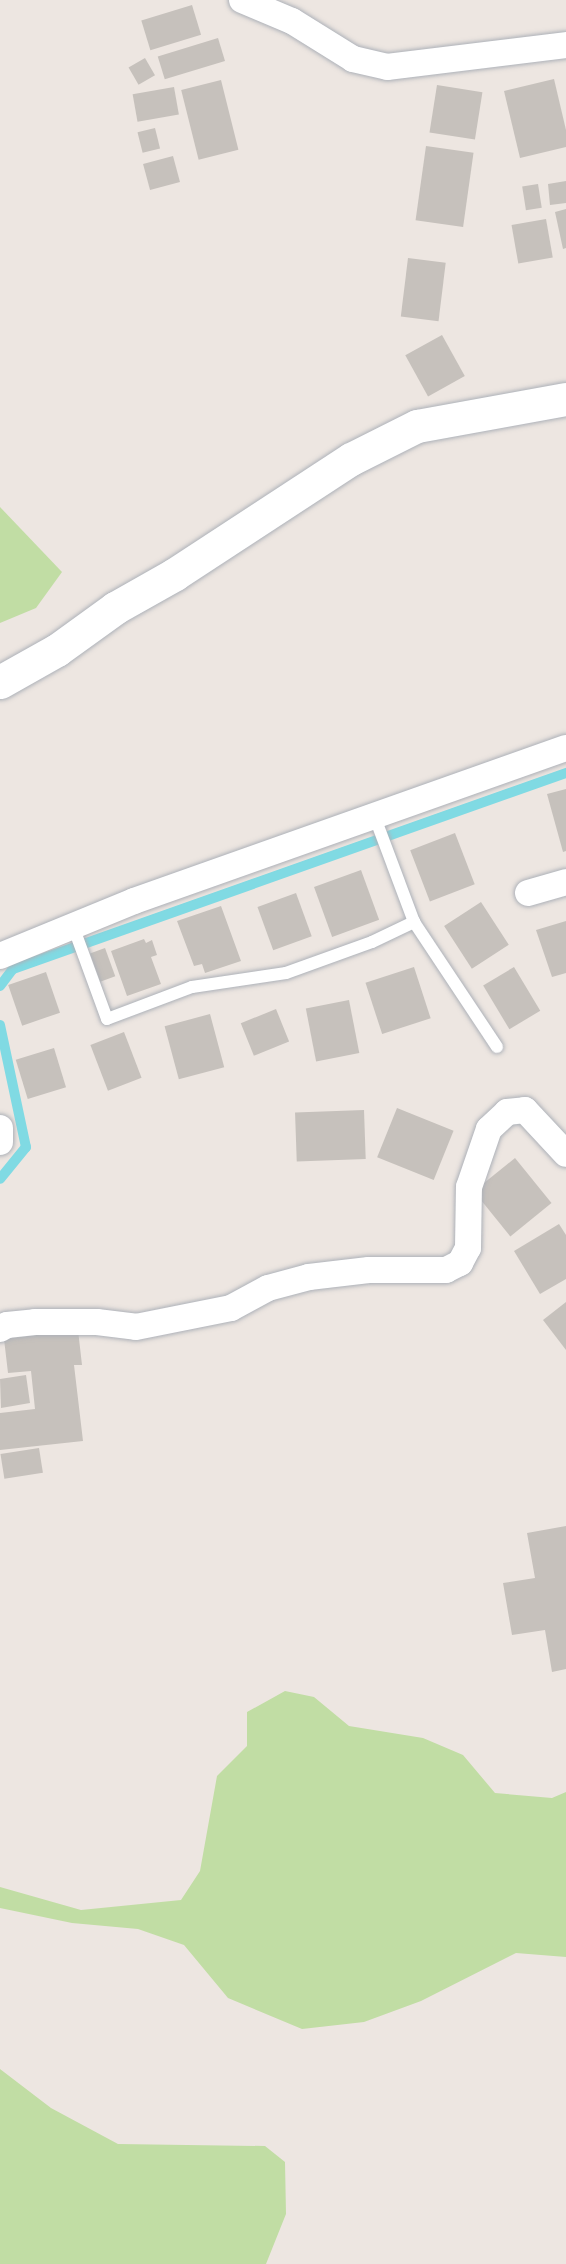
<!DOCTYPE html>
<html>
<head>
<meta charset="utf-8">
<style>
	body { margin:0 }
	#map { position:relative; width:566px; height:2264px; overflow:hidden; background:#ede6e1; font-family:Montserrat,sans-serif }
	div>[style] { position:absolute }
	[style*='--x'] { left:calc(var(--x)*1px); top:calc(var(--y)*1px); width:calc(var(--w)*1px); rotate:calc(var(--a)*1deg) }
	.green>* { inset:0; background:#c1dda4 }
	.stream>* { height:10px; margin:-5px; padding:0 5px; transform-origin:5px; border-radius:5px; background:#80dae3 }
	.building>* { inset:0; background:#c6c1bc; transform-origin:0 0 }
	.roads { filter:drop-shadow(0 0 2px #adb1b8) drop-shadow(0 0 2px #adb1b8) }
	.service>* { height:12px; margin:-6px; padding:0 6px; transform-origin:6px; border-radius:6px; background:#fff }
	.minor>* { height:26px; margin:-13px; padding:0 13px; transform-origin:13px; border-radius:13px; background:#fff }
	.tertiary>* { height:33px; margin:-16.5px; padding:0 16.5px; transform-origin:16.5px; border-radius:16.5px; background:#fff }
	span { translate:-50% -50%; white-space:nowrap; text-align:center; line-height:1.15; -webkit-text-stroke:7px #fff; paint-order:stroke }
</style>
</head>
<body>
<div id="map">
	<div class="green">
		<div style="clip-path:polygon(0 507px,62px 572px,36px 608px,0 623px)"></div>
		<div style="clip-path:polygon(285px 1691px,314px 1697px,349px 1726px,423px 1738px,463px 1755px,495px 1793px,552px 1798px,566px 1792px,566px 1957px,516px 1953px,421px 2001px,364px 2022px,302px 2029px,228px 1998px,184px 1945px,138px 1929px,72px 1923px,0 1908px,0 1887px,81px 1910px,181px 1900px,200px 1871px,217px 1776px,247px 1746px,247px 1712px)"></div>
		<div style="clip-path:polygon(0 2069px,51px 2108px,118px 2144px,265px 2146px,285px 2162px,286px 2214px,266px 2264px,0 2264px)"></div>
	</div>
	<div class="stream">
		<div style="--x:0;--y:986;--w:21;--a:-53"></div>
		<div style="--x:13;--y:969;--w:587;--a:-19.52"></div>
		<div style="--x:0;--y:1025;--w:125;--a:78"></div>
		<div style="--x:26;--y:1147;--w:41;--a:129.1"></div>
	</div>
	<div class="building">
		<div style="left:192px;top:5px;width:31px;height:53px;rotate:73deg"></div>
		<div style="left:218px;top:38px;width:24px;height:63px;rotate:73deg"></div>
		<div style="left:145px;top:58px;width:20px;height:19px;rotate:60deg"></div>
		<div style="clip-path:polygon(554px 79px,566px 130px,566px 147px,520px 158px,504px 91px)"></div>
		<div style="left:221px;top:80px;width:72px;height:41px;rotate:76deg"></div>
		<div style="left:437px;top:85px;width:46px;height:48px;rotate:9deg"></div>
		<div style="left:174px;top:87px;width:28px;height:42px;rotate:80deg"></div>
		<div style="left:155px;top:128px;width:21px;height:18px;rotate:76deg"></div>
		<div style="left:426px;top:146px;width:48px;height:75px;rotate:8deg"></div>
		<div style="left:173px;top:156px;width:27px;height:31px;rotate:75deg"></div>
		<div style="clip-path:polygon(566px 181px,566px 203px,550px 205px,548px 184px)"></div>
		<div style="left:538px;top:184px;width:24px;height:16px;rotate:81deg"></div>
		<div style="clip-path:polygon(566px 209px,566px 248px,563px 249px,555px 212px)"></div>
		<div style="left:546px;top:219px;width:39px;height:35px;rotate:80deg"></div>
		<div style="left:408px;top:258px;width:38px;height:59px;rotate:7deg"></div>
		<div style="left:442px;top:335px;width:47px;height:42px;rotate:61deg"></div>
		<div style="clip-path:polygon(566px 789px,566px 851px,563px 852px,547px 794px)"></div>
		<div style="left:455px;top:833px;width:55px;height:48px;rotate:69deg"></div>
		<div style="left:361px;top:870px;width:53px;height:50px;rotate:70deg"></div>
		<div style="left:296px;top:893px;width:46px;height:41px;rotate:70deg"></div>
		<div style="left:481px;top:902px;width:51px;height:44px;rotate:57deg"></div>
		<div style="clip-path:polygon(221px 906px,241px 961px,205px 973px,202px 964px,194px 966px,177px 921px)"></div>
		<div style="clip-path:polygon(566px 921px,566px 973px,552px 977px,536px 930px)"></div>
		<div style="clip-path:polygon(144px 939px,146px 943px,152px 940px,157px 955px,151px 957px,161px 984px,127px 996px,111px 951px)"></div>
		<div style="left:105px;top:948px;width:30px;height:16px;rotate:70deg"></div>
		<div style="left:414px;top:967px;width:54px;height:51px;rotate:72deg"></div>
		<div style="left:514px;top:967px;width:51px;height:36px;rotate:59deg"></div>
		<div style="left:46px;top:972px;width:43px;height:40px;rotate:71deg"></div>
		<div style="left:349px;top:1000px;width:54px;height:44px;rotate:79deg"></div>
		<div style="left:276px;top:1009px;width:35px;height:38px;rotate:68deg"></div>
		<div style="left:210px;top:1014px;width:55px;height:47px;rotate:75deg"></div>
		<div style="left:124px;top:1032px;width:49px;height:36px;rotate:69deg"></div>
		<div style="left:54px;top:1048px;width:41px;height:40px;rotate:73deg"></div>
		<div style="left:397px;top:1108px;width:61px;height:53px;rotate:22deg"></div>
		<div style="left:364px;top:1110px;width:49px;height:69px;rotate:88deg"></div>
		<div style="left:515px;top:1158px;width:58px;height:53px;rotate:51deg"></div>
		<div style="clip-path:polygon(559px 1224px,566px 1235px,566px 1279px,540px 1294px,514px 1251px)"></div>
		<div style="clip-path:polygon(566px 1302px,566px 1350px,543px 1320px)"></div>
		<div style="clip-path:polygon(78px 1330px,82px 1365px,74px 1365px,83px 1441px,0 1450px,0 1413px,35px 1409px,31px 1371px,8px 1373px,4px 1339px)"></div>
		<div style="clip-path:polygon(26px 1375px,30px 1403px,1px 1408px,0 1379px)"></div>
		<div style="left:39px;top:1448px;width:25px;height:39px;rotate:81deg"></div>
		<div style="clip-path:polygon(566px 1526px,566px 1669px,552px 1672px,545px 1630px,512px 1635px,503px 1583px,535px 1578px,527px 1533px)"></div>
	</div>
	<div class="roads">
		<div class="service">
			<div style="--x:374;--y:815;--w:114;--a:69.5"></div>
			<div style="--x:414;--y:922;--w:150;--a:56.4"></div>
			<div style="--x:73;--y:926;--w:99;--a:69.9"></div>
			<div style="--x:107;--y:1019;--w:91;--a:-20.6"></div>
			<div style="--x:192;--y:987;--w:95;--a:-8.5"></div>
			<div style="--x:286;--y:973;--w:91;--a:-19.8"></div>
			<div style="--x:372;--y:942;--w:47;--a:-25.5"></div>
		</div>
		<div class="minor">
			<div style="--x:242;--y:0;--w:54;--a:22.8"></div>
			<div style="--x:292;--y:21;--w:72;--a:31.9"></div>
			<div style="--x:353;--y:59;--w:35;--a:13"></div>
			<div style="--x:387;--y:67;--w:180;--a:-7"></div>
			<div style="--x:528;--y:893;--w:40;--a:-16"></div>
			<div style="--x:0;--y:956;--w:145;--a:-22.3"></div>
			<div style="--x:134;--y:901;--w:458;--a:-19.5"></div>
			<div style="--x:0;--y:1128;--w:14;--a:90"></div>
			<div style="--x:0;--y:1329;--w:8;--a:-30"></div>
			<div style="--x:7;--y:1325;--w:28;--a:-6"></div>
			<div style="--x:35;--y:1322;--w:62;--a:0"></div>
			<div style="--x:97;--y:1322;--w:39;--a:7"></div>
			<div style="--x:136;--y:1327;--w:97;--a:-11.3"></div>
			<div style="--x:231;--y:1308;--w:42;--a:-28.4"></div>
			<div style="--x:268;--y:1288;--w:42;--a:-15"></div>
			<div style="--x:309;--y:1277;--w:60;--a:-6.7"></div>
			<div style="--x:369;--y:1270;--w:77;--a:0"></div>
			<div style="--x:446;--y:1270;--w:16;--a:-27"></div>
			<div style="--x:460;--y:1263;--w:17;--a:-62"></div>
			<div style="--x:468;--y:1248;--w:61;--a:-89.1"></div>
			<div style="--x:469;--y:1187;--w:61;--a:-71"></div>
			<div style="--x:489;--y:1129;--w:25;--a:-43"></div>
			<div style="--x:507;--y:1112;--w:18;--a:-6"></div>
			<div style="--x:525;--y:1110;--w:60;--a:47"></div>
		</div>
		<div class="tertiary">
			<div style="--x:0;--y:682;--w:65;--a:-29.3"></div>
			<div style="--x:57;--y:650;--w:72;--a:-35.9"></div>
			<div style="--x:115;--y:608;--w:69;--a:-29.5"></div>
			<div style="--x:175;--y:574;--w:210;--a:-33.2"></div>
			<div style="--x:351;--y:459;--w:74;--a:-26.6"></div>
			<div style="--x:417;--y:426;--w:151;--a:-10.3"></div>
		</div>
	</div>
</div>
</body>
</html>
